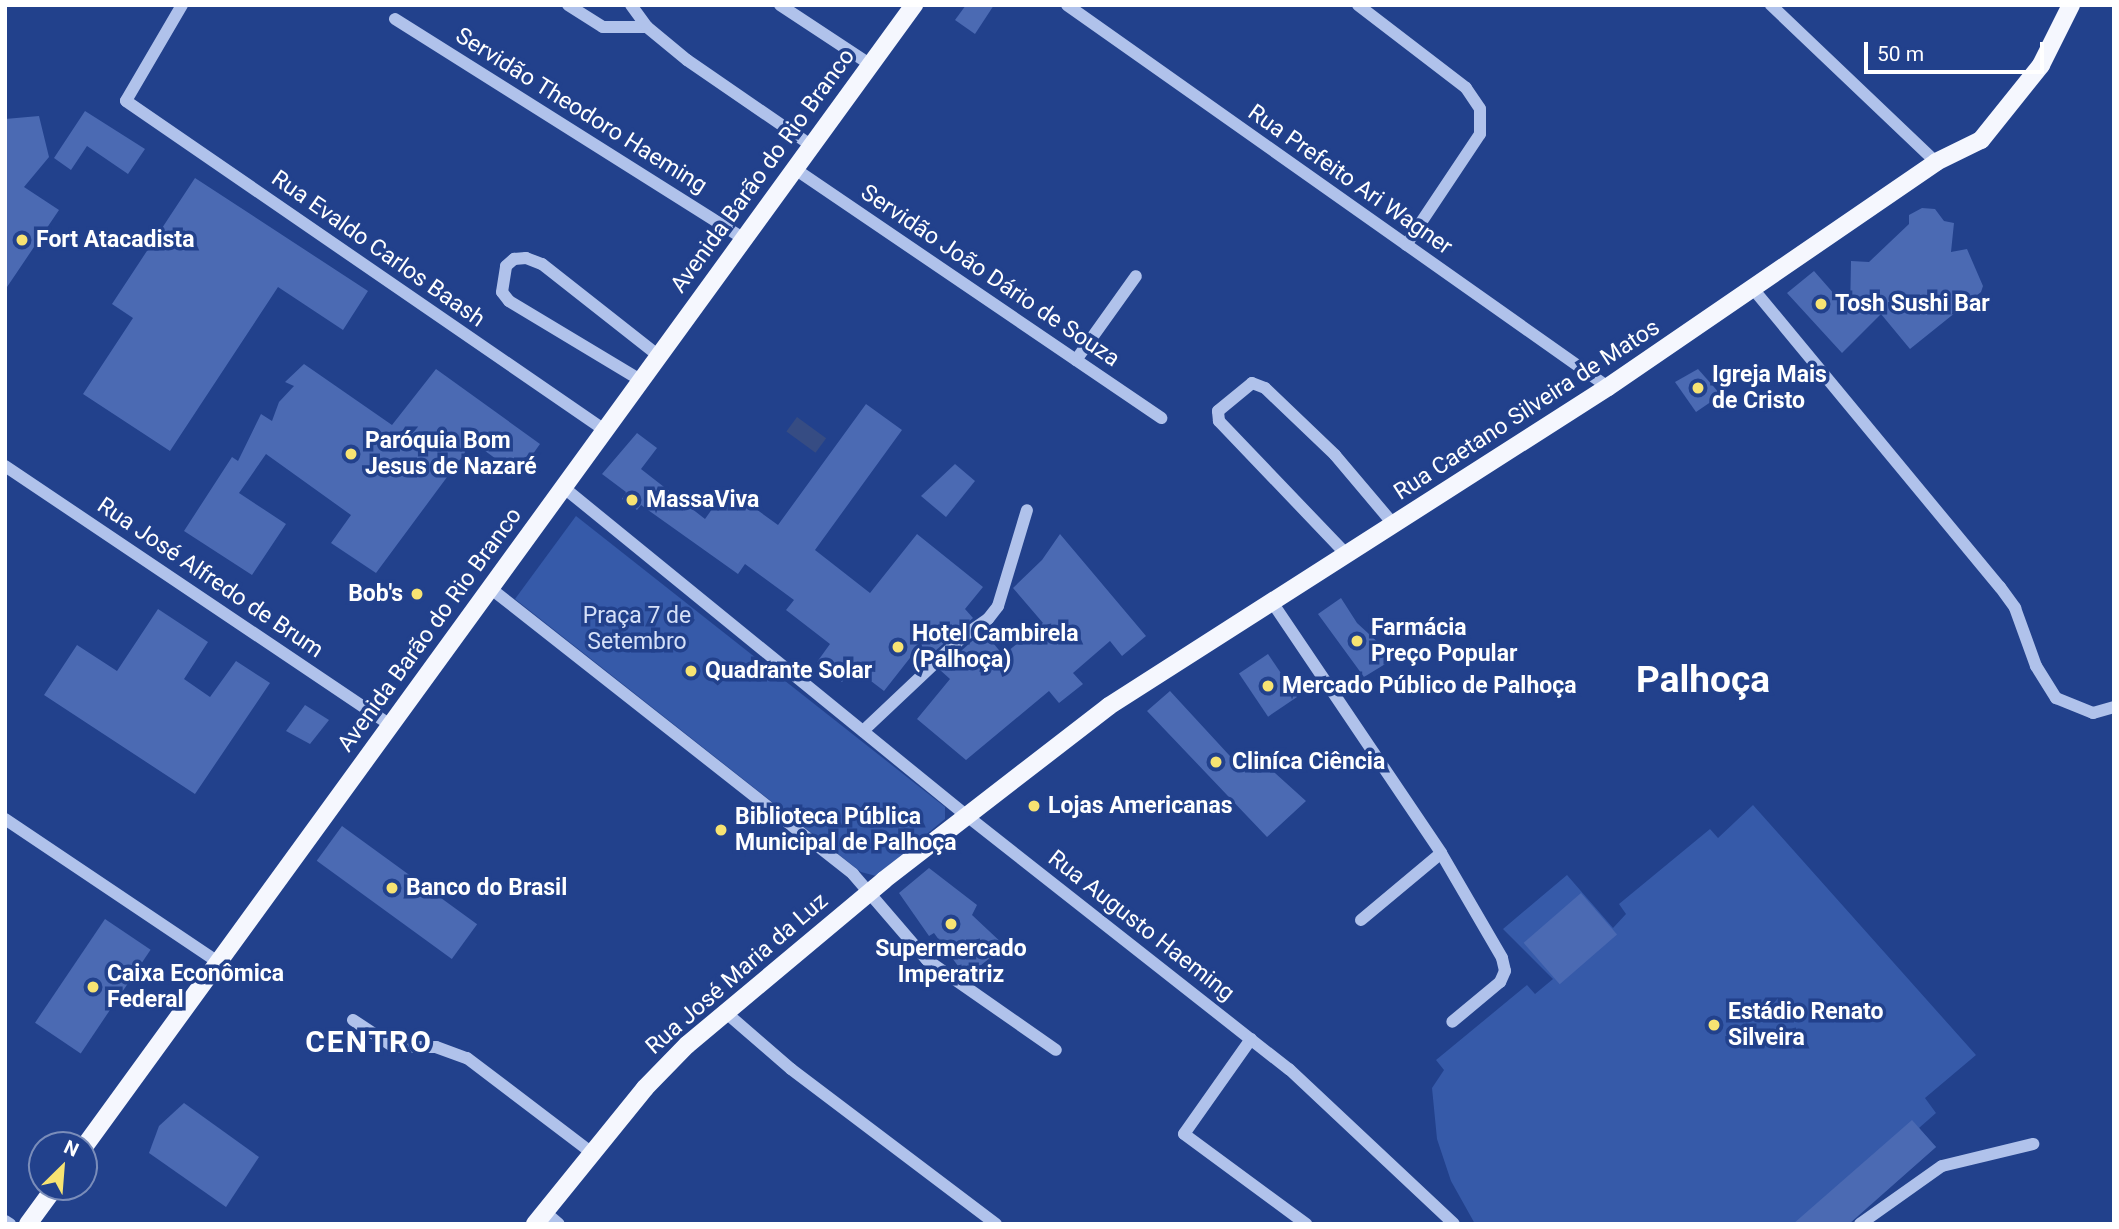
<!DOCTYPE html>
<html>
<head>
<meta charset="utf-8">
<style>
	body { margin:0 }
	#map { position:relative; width:2119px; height:1229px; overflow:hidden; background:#22418c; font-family:Roboto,sans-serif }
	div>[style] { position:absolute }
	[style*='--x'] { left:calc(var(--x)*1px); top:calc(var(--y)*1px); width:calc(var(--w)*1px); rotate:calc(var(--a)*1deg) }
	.green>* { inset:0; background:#365aa9 }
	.water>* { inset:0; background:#364c83; transform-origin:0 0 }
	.building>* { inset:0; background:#4b6ab3; transform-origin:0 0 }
	.minor>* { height:12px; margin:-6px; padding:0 6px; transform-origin:6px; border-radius:6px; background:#b0c2eb }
	.major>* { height:18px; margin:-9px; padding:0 9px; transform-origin:9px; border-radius:9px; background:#f5f7fe }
	.dots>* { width:19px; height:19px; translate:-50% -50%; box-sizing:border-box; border:4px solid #22418c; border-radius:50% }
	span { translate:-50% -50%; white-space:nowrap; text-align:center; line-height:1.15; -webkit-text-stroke:7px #22418c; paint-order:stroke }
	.street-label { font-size:23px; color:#fff }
	.poi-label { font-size:23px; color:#fff; font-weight:700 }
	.left { translate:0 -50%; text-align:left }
	.right { translate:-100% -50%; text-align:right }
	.park-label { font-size:23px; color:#d5e0f8 }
	.district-label { font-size:30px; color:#fff; font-weight:700; letter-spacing:2px }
	.town-label { font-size:37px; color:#fff; font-weight:700 }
	.frame { position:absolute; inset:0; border:7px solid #fff; pointer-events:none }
	.north { position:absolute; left:28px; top:1131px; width:70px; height:70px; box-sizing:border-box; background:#22418c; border:2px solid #7a8dba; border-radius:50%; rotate:25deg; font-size:19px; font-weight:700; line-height:28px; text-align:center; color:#fff }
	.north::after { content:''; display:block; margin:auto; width:24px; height:32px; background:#f7e372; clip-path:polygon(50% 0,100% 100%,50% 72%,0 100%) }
	.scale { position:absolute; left:1864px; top:42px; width:180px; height:32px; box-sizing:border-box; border:4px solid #fff; border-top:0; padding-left:9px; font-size:21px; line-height:24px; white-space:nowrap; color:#fff; -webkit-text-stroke:5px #22418c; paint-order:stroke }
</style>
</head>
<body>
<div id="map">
	<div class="green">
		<div style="clip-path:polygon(576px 516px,945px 807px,945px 819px,876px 876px,861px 872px,515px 599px)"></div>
		<div style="clip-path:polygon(1753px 805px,1976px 1055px,1925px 1098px,1936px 1113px,1919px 1128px,1936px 1147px,1848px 1224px,1475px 1224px,1451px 1181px,1437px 1139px,1432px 1088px,1444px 1070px,1436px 1060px,1527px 985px,1535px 994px,1553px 979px,1503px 929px,1567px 875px,1613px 928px,1626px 914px,1619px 904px,1710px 829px,1718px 838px)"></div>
	</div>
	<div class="water">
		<div style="left:797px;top:417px;width:36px;height:18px;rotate:36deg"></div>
	</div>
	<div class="building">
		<div style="clip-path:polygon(966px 5px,994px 5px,975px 34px,955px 20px)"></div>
		<div style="clip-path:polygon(85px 111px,145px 149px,128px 174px,87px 146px,71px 170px,54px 158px)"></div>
		<div style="clip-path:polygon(39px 116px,49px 157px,24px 187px,59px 210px,5px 290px,5px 119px)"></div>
		<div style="clip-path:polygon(195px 178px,368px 291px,343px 330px,278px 287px,170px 451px,83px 394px,133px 318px,112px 304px)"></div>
		<div style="clip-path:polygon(1922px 208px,1935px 209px,1944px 221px,1954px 223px,1951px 252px,1967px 249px,1983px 286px,1981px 292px,1910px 349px,1881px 314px,1842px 353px,1787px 293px,1814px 271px,1850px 312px,1851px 261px,1869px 262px,1909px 224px,1909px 215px)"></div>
		<div style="clip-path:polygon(304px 364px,392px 425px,436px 369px,540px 444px,518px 475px,473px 442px,376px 573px,331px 543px,351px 515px,266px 454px,239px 493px,286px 524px,252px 575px,184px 531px,232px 457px,238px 461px,261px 414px,272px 421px,279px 402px,294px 386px,285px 382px)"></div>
		<div style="clip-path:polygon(1698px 369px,1721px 395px,1696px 412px,1675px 382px)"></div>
		<div style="clip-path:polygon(866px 404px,902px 430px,815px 550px,870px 593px,917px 534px,983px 587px,965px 609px,973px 618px,927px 658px,917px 649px,884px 691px,854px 668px,842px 682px,817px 662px,830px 644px,786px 610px,794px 600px,745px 564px,738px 574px,641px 505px,637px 510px,622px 499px,626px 492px,602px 474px,637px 433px,657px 448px,641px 469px,705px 519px,727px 488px,778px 525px)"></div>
		<div style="clip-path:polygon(955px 464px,975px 481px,946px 517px,921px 496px)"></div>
		<div style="clip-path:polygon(1060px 534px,1146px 636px,1122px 656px,1110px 641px,1073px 673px,1083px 684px,1059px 703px,1049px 691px,966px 760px,917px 719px,950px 679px,940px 670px,971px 642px,984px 632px,1003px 655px,1043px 623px,1013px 588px,1042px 560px)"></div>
		<div style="clip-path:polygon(1341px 598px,1357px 623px,1395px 658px,1364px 677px,1318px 614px)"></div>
		<div style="clip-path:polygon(158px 609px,208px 642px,184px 679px,210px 697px,236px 661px,270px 683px,195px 794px,44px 695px,77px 645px,117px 671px)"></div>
		<div style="left:1268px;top:654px;width:52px;height:35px;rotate:56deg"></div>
		<div style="clip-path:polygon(1170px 691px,1241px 768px,1256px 756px,1306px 801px,1267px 837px,1147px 711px)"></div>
		<div style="clip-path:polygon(305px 705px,329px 720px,310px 744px,286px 731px)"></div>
		<div style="left:342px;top:826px;width:167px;height:43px;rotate:36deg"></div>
		<div style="clip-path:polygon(929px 868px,977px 905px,972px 915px,1005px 946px,966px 977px,934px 933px,929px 936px,899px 893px)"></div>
		<div style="left:1581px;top:893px;width:55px;height:76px;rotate:49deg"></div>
		<div style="left:105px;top:919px;width:55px;height:125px;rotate:34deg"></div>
		<div style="clip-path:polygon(184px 1103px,259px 1157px,226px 1207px,149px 1153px,159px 1126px)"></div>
		<div style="clip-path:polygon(1912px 1120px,1936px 1147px,1849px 1224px,1793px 1224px)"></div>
	</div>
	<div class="minor">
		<div style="--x:182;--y:5;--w:111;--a:120.3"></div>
		<div style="--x:126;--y:101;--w:582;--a:34.51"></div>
		<div style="--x:568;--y:5;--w:41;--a:32.2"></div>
		<div style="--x:603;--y:27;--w:44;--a:0"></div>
		<div style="--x:631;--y:5;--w:27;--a:54"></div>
		<div style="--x:647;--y:27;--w:52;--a:39.5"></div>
		<div style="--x:687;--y:60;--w:152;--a:34.5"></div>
		<div style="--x:780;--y:5;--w:109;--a:33.4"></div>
		<div style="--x:1067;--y:5;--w:662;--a:35.23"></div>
		<div style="--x:1358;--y:5;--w:136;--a:37.5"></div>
		<div style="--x:1466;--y:88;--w:25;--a:56"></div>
		<div style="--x:1480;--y:109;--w:25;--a:90"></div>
		<div style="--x:1480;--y:134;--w:133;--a:123.7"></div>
		<div style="--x:1771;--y:5;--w:228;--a:43.6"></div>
		<div style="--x:395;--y:19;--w:413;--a:32.2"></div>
		<div style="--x:795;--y:169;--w:443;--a:34.2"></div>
		<div style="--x:1754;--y:290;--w:386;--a:50.4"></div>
		<div style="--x:2000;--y:587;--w:26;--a:54"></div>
		<div style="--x:2015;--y:608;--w:62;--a:70.1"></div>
		<div style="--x:2036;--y:666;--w:38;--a:58"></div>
		<div style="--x:2056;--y:698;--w:40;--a:22"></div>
		<div style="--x:2093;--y:713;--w:22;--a:-16"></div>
		<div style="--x:1076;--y:360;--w:103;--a:-54.5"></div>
		<div style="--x:642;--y:381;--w:155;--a:-149"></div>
		<div style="--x:509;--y:301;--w:11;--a:-128"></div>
		<div style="--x:502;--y:292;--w:26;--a:-81"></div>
		<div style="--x:506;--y:266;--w:11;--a:-41"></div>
		<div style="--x:514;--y:259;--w:12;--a:-5"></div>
		<div style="--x:526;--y:258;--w:17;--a:21"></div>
		<div style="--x:542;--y:264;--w:150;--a:38.2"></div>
		<div style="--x:5;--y:466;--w:466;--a:33.9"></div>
		<div style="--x:563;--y:487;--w:521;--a:39.16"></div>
		<div style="--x:967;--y:816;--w:410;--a:38.2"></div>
		<div style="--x:1289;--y:1069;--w:226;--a:43.2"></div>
		<div style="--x:1348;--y:556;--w:187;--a:-133.7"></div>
		<div style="--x:1219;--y:421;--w:10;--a:-96"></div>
		<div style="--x:1218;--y:411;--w:44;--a:-39.5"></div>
		<div style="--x:1252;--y:383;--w:14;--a:21"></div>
		<div style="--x:1265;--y:388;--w:97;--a:43.7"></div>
		<div style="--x:1335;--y:455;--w:93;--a:49.8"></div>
		<div style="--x:490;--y:588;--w:462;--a:38.2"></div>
		<div style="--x:853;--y:874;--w:113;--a:49.3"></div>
		<div style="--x:927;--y:960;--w:157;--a:34.9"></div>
		<div style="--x:1274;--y:605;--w:299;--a:56"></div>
		<div style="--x:1441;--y:853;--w:121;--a:59.8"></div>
		<div style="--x:1502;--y:958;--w:13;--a:77"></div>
		<div style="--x:1505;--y:971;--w:12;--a:114"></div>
		<div style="--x:1500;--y:982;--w:62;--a:140.2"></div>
		<div style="--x:863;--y:731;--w:140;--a:-43.3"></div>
		<div style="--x:965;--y:635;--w:28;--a:-35"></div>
		<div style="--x:988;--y:619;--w:16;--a:-52"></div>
		<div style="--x:998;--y:606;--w:100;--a:-73.2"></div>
		<div style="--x:5;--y:819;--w:257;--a:33.9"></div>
		<div style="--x:1361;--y:920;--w:104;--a:-39.9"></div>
		<div style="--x:724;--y:1011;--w:89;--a:40.9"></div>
		<div style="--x:791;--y:1069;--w:257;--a:37.1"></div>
		<div style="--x:353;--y:1020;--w:49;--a:33.4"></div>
		<div style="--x:394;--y:1047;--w:42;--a:0"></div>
		<div style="--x:436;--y:1047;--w:33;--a:20"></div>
		<div style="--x:467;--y:1058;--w:157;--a:37.2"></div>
		<div style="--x:1251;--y:1039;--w:116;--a:125.2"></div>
		<div style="--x:1184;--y:1134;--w:152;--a:36.4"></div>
		<div style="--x:545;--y:1212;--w:18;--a:41"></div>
		<div style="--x:5;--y:1221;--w:6;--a:31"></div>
		<div style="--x:1860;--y:1224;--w:100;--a:-35.3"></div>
		<div style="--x:1942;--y:1166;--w:94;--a:-13.6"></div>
	</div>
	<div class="major">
		<div style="--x:84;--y:1147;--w:1412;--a:-53.99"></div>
		<div style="--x:28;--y:1224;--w:46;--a:-53.9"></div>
		<div style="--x:535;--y:1224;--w:175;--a:-51"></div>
		<div style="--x:645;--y:1088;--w:60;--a:-45.7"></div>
		<div style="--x:687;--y:1045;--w:257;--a:-39.9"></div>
		<div style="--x:884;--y:880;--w:284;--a:-37.7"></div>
		<div style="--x:1109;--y:706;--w:592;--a:-32.59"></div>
		<div style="--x:1608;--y:387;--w:398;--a:-34.4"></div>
		<div style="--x:1936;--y:162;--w:50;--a:-26.1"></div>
		<div style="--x:1981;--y:140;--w:96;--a:-51.3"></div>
		<div style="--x:2041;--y:65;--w:67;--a:-63.4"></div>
	</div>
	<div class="dots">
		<div style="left:22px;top:240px;background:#f7e372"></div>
		<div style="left:1821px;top:304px;background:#f7e372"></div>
		<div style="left:1698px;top:388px;background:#f7e372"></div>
		<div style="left:351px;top:454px;background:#f7e372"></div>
		<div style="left:632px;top:500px;background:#f7e372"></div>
		<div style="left:417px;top:594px;background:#f7e372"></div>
		<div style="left:1357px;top:641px;background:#f7e372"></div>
		<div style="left:898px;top:647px;background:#f7e372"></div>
		<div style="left:691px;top:671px;background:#f7e372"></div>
		<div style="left:1268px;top:686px;background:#f7e372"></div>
		<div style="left:1216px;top:762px;background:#f7e372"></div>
		<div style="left:1034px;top:806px;background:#f7e372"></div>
		<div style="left:721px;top:830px;background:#f7e372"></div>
		<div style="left:392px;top:888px;background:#f7e372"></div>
		<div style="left:951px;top:924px;background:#f7e372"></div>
		<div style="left:93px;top:987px;background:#f7e372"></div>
		<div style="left:1714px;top:1025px;background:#f7e372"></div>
	</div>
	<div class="street-label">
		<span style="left:581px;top:111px;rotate:32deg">Servidão Theodoro Haeming</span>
		<span style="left:763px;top:171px;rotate:-54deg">Avenida Barão do Rio Branco</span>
		<span style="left:1350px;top:180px;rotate:35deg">Rua Prefeito Ari Wagner</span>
		<span style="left:378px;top:249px;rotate:35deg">Rua Evaldo Carlos Baash</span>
		<span style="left:990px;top:276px;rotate:34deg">Servidão João Dário de Souza</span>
		<span style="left:1527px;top:410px;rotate:-33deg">Rua Caetano Silveira de Matos</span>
		<span style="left:210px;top:578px;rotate:34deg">Rua José Alfredo de Brum</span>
		<span style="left:430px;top:630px;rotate:-54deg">Avenida Barão do Rio Branco</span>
		<span style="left:1141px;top:926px;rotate:38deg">Rua Augusto Haeming</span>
		<span style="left:737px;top:974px;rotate:-41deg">Rua José Maria da Luz</span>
	</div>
	<div class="poi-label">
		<span class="left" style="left:36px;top:240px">Fort Atacadista</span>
		<span class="left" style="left:1835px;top:304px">Tosh Sushi Bar</span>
		<span class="left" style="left:1712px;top:388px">Igreja Mais<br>de Cristo</span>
		<span class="left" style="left:365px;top:454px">Paróquia Bom<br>Jesus de Nazaré</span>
		<span class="left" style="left:646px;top:500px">MassaViva</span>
		<span class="right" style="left:403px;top:594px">Bob's</span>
		<span class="left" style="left:1371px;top:641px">Farmácia<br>Preço Popular</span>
		<span class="left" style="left:912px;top:647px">Hotel Cambirela<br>(Palhoça)</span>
		<span class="left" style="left:705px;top:671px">Quadrante Solar</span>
		<span class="left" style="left:1282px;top:686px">Mercado Público de Palhoça</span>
		<span class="left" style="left:1232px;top:762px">Cliníca Ciência</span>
		<span class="left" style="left:1048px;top:806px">Lojas Americanas</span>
		<span class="left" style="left:735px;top:830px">Biblioteca Pública<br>Municipal de Palhoça</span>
		<span class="left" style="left:406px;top:888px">Banco do Brasil</span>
		<span style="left:951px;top:962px">Supermercado<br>Imperatriz</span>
		<span class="left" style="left:107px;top:987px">Caixa Econômica<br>Federal</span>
		<span class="left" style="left:1728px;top:1025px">Estádio Renato<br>Silveira</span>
	</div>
	<div class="park-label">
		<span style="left:637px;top:629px">Praça 7 de<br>Setembro</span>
	</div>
	<div class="district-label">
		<span style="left:369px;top:1042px">CENTRO</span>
	</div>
	<div class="town-label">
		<span style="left:1703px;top:680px">Palhoça</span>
	</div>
	<div class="frame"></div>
	<div class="north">N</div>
	<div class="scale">50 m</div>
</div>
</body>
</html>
